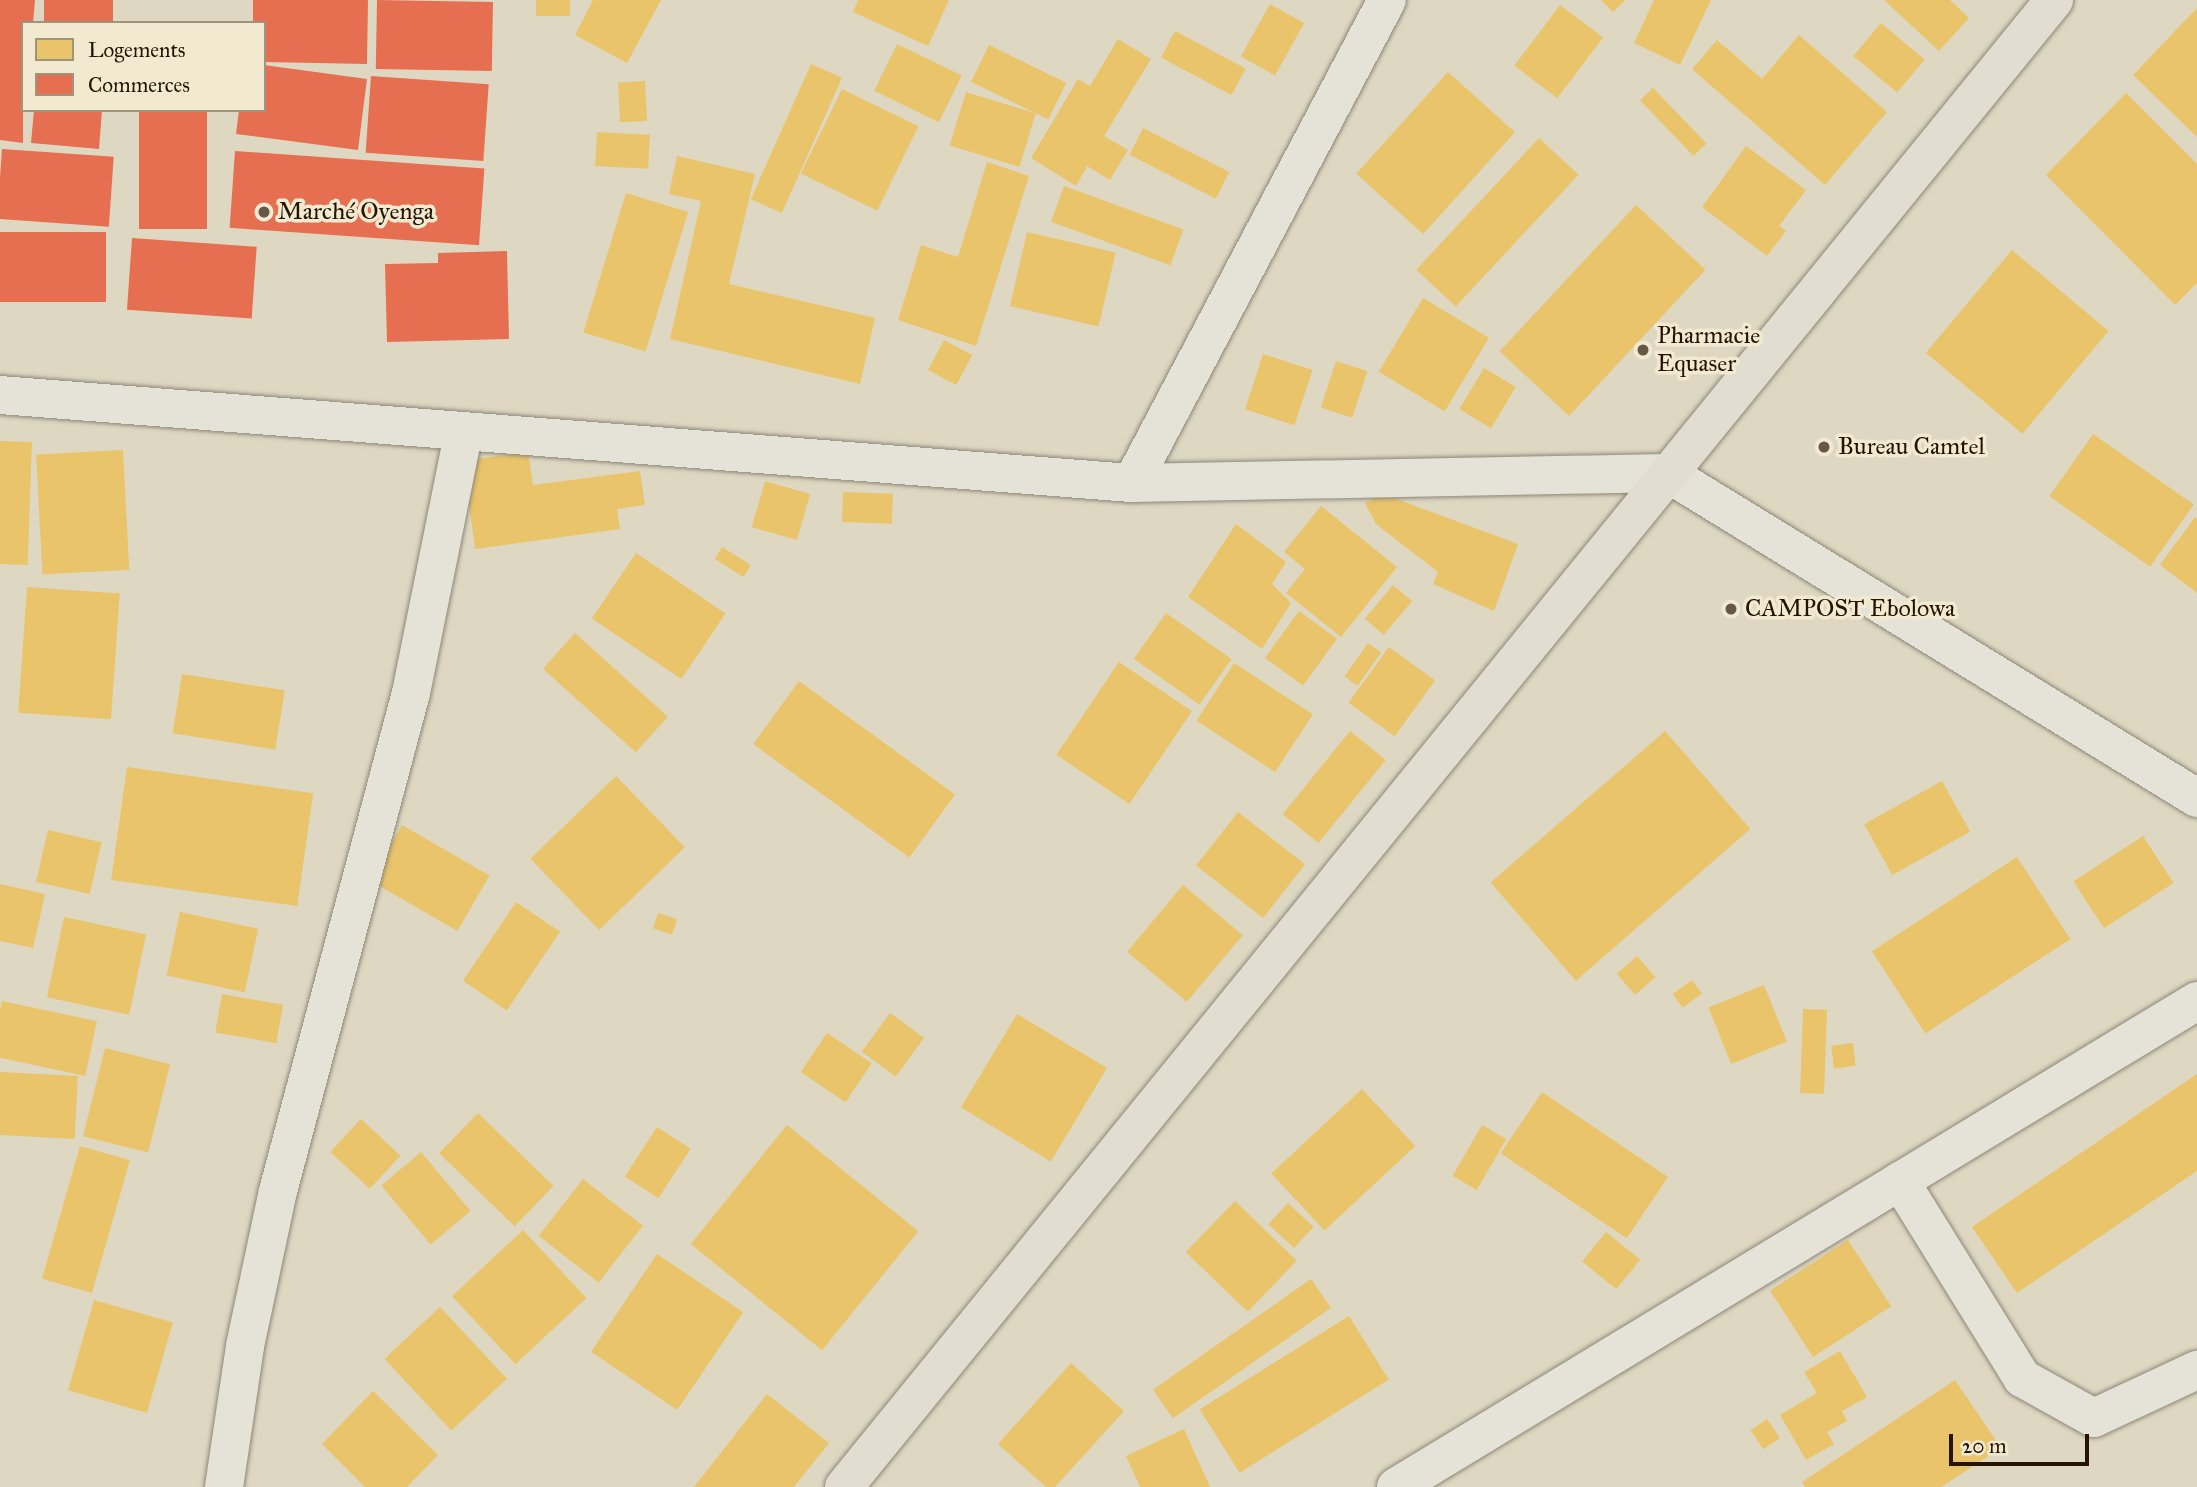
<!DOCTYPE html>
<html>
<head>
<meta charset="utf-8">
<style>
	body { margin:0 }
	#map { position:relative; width:2197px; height:1487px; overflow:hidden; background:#ded8c2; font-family:"IM FELL Great Primer",serif }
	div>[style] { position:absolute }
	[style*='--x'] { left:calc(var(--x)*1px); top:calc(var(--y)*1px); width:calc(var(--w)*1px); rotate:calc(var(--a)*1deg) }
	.homes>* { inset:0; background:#e9c46a; transform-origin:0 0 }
	.shops>* { inset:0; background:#e76f51; transform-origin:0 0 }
	.roads { filter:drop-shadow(0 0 2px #8d8778) drop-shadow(0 0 2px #8d8778) }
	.street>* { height:38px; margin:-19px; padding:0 19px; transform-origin:19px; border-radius:19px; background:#e5e2d7 }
	.secondary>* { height:38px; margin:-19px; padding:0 19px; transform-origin:19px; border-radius:19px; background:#e5e2d7 }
	.primary>* { height:38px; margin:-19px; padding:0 19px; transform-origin:19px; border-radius:19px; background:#e1ddd0 }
	.dots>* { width:19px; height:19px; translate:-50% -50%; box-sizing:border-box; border:4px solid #f1ead0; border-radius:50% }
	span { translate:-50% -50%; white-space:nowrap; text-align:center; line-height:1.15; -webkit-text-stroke:7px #f1ead0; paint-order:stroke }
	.poi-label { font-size:24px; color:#251304 }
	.left { translate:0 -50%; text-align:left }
	.legend { position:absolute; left:21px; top:21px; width:245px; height:91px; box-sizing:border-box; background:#f1ead0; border:2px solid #9f947e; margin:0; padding:9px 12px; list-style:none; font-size:21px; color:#251304 }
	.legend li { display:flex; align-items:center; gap:14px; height:35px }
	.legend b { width:35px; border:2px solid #9f947e }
	.scale { position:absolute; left:1949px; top:1434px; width:140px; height:32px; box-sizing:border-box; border:4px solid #251304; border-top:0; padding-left:9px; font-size:21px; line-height:24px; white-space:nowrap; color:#251304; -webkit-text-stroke:5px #f1ead0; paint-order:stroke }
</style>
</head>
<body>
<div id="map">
	<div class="homes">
		<div style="left:536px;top:0;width:34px;height:16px"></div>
		<div style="clip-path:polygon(593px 0,661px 0,627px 63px,575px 35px)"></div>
		<div style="clip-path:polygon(858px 0,949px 0,928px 46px,853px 12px)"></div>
		<div style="clip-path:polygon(1601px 0,1625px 0,1613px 12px)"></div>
		<div style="clip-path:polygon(1654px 0,1711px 0,1680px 65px,1634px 43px)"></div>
		<div style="clip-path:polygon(1884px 0,1950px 0,1969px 18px,1939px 51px)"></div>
		<div style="left:1270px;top:4px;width:39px;height:60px;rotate:29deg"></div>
		<div style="left:1560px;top:5px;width:54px;height:76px;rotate:37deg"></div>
		<div style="clip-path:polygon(2197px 8px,2197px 137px,2133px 75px)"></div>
		<div style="left:1881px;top:23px;width:57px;height:43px;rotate:40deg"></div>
		<div style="left:1175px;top:31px;width:80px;height:30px;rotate:28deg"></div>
		<div style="clip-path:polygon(1799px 35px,1887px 112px,1825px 185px,1692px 69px,1717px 40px,1762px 79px)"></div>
		<div style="clip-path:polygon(1118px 39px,1151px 59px,1104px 136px,1128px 150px,1110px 180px,1087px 166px,1076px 186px,1031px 158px,1078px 79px,1090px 86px)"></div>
		<div style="left:897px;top:44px;width:72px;height:52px;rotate:26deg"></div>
		<div style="left:989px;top:45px;width:86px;height:41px;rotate:26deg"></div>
		<div style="left:811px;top:64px;width:34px;height:148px;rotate:24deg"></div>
		<div style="left:1448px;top:72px;width:90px;height:137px;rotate:42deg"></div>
		<div style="left:645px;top:81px;width:40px;height:27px;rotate:87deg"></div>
		<div style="left:1653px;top:88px;width:77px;height:18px;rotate:46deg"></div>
		<div style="left:842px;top:89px;width:85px;height:94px;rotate:26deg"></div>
		<div style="left:966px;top:92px;width:73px;height:56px;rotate:17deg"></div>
		<div style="clip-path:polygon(2126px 93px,2197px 164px,2197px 283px,2175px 305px,2046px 175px)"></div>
		<div style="left:1143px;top:128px;width:97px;height:30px;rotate:27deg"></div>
		<div style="left:597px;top:132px;width:53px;height:34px;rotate:3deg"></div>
		<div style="left:1539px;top:138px;width:54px;height:180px;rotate:43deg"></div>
		<div style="clip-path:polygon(1746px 146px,1806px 190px,1779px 226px,1786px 231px,1767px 256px,1702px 207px)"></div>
		<div style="clip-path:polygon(677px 156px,755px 174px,729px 284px,875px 318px,860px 384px,670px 339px,701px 201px,669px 194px)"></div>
		<div style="clip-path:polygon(987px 162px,1029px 176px,976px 346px,898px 320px,921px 245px,958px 257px)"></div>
		<div style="left:1064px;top:186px;width:127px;height:38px;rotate:20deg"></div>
		<div style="left:626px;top:193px;width:65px;height:146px;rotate:17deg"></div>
		<div style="left:1636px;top:205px;width:95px;height:200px;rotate:43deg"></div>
		<div style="left:1027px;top:232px;width:91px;height:76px;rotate:13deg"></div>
		<div style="left:2012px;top:250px;width:126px;height:134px;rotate:40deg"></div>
		<div style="left:1423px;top:298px;width:77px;height:86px;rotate:31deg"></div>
		<div style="left:944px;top:340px;width:32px;height:34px;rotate:28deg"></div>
		<div style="left:1263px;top:354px;width:52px;height:58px;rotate:18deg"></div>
		<div style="left:1336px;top:361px;width:33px;height:49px;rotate:18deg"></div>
		<div style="left:1484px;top:368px;width:37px;height:48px;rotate:31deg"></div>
		<div style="left:2093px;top:434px;width:123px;height:76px;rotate:35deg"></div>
		<div style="left:0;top:441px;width:32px;height:123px;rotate:2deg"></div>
		<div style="left:123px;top:450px;width:120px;height:87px;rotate:87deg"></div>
		<div style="clip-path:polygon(528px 452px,533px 485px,640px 471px,645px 505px,617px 509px,620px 529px,475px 549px,463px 461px)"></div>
		<div style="left:765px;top:481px;width:47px;height:48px;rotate:16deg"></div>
		<div style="left:843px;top:492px;width:50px;height:30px;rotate:2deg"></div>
		<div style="clip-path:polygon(1383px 494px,1518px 544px,1494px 611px,1433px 584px,1438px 572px,1376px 524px,1365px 503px)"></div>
		<div style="clip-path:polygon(1321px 506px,1397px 567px,1341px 637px,1286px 593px,1305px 569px,1284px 552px)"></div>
		<div style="clip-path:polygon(2195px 517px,2197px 519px,2197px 593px,2160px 565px)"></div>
		<div style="clip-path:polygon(1236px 524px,1286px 562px,1272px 584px,1291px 603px,1262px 649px,1188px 597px)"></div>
		<div style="left:722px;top:547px;width:34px;height:14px;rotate:32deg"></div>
		<div style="left:636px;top:553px;width:108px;height:79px;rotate:34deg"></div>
		<div style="left:1393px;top:585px;width:25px;height:44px;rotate:40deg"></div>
		<div style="left:27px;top:587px;width:93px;height:126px;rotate:4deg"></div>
		<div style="left:1299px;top:611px;width:47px;height:58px;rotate:36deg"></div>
		<div style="left:1166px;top:613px;width:80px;height:56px;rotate:35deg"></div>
		<div style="left:575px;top:633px;width:125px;height:48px;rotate:42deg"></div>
		<div style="left:1368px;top:643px;width:16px;height:41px;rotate:35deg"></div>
		<div style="left:1389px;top:647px;width:57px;height:69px;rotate:36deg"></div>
		<div style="left:1119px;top:662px;width:88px;height:112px;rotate:34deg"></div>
		<div style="left:1234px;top:663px;width:94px;height:69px;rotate:33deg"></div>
		<div style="left:182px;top:674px;width:104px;height:60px;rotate:9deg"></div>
		<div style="left:799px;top:681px;width:193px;height:78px;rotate:36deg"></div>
		<div style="left:1350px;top:731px;width:46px;height:107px;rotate:39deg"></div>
		<div style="left:1665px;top:731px;width:130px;height:231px;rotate:49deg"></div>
		<div style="left:127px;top:767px;width:188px;height:114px;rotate:8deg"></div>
		<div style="left:616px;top:776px;width:99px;height:119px;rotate:46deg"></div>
		<div style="left:1942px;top:781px;width:58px;height:89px;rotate:61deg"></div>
		<div style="left:1238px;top:812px;width:85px;height:68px;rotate:38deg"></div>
		<div style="left:402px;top:825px;width:101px;height:64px;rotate:30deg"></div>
		<div style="left:48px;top:830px;width:55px;height:53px;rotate:13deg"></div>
		<div style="left:2143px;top:836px;width:56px;height:83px;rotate:57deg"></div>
		<div style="left:2017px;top:857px;width:98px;height:173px;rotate:57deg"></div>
		<div style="clip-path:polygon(0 884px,45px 894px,33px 948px,0 941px)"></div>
		<div style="left:1183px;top:885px;width:78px;height:87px;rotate:40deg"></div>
		<div style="left:516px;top:902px;width:53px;height:95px;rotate:34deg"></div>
		<div style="left:180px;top:912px;width:80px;height:65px;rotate:12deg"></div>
		<div style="left:658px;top:913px;width:20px;height:16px;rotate:18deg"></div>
		<div style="left:64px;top:917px;width:84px;height:82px;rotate:12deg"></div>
		<div style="left:1637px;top:956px;width:28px;height:27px;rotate:49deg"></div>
		<div style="left:1692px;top:980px;width:17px;height:24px;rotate:54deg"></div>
		<div style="left:1764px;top:985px;width:61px;height:60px;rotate:68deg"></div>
		<div style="left:222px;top:994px;width:62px;height:39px;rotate:10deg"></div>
		<div style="left:2px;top:1001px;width:97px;height:56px;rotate:12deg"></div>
		<div style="left:1803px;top:1009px;width:24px;height:84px;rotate:2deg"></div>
		<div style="left:890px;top:1013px;width:42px;height:48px;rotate:36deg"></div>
		<div style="left:1017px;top:1014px;width:105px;height:109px;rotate:31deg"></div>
		<div style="left:827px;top:1033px;width:54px;height:47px;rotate:34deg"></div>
		<div style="left:1853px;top:1043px;width:23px;height:22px;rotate:83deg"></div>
		<div style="left:105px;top:1048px;width:67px;height:91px;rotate:14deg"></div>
		<div style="left:0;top:1072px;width:78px;height:63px;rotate:3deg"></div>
		<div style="clip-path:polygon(2197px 1074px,2197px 1171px,2017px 1293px,1972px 1227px)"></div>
		<div style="left:1362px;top:1089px;width:78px;height:124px;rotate:47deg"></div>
		<div style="left:1542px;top:1092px;width:152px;height:74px;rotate:34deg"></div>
		<div style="left:478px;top:1113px;width:105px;height:56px;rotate:44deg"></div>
		<div style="left:361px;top:1119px;width:54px;height:45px;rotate:43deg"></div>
		<div style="left:787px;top:1125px;width:169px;height:153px;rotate:39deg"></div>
		<div style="left:1482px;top:1125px;width:28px;height:59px;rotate:30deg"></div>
		<div style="left:657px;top:1127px;width:40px;height:59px;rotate:33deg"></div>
		<div style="left:80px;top:1146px;width:52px;height:138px;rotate:16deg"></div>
		<div style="left:421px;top:1152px;width:77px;height:52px;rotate:50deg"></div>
		<div style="left:583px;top:1179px;width:76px;height:72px;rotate:38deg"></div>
		<div style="left:1235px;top:1201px;width:86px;height:71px;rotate:44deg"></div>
		<div style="left:1288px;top:1203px;width:35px;height:29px;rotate:43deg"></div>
		<div style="left:523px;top:1230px;width:93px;height:97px;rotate:47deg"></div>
		<div style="left:1606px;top:1232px;width:44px;height:38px;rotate:39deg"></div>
		<div style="left:1848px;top:1240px;width:79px;height:93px;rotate:57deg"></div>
		<div style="left:657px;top:1254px;width:104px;height:118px;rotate:34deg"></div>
		<div style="left:1311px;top:1279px;width:35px;height:193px;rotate:55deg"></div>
		<div style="left:94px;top:1300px;width:82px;height:94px;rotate:16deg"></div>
		<div style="left:440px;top:1307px;width:98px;height:76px;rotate:47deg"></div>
		<div style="left:1349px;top:1316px;width:75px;height:176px;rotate:58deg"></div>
		<div style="clip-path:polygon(1840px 1351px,1867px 1397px,1842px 1411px,1847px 1421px,1827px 1432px,1834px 1444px,1806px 1460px,1780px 1415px,1817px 1393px,1804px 1372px)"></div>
		<div style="clip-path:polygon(1071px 1363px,1124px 1411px,1055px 1487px,1046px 1487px,998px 1444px)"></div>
		<div style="clip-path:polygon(1955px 1380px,2001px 1448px,1941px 1487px,1805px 1487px,1802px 1482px)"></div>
		<div style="clip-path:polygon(373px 1391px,438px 1455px,407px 1487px,365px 1487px,322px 1444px)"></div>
		<div style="clip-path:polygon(767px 1394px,829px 1443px,794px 1487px,694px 1487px)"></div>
		<div style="left:1767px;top:1419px;width:23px;height:20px;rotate:56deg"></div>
		<div style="clip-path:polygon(1184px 1429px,1210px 1487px,1140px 1487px,1126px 1456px)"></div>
	</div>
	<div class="shops">
		<div style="clip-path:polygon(0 0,35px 0,33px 23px,23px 23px,23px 143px,0 140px)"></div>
		<div style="left:44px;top:0;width:69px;height:23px"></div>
		<div style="clip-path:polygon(253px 0,368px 0,367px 64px,264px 62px,264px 23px,253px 23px)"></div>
		<div style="left:377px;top:0;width:116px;height:69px;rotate:1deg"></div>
		<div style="clip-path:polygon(264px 65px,367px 79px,358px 150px,236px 134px,239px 110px,264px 110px)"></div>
		<div style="left:371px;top:76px;width:118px;height:77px;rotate:4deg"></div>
		<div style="clip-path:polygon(34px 110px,102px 110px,99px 149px,31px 143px)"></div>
		<div style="left:139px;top:110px;width:68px;height:119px"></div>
		<div style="left:2px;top:149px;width:112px;height:70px;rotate:4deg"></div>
		<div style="left:235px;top:151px;width:250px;height:77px;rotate:4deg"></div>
		<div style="left:0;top:232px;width:106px;height:70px"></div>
		<div style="left:132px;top:238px;width:125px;height:72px;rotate:4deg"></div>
		<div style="clip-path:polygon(507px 251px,509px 339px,387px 342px,385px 264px,438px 263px,438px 253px)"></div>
	</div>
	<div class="roads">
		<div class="street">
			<div style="--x:1667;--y:473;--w:622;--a:31.52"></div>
			<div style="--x:1132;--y:483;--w:546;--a:-62.17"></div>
			<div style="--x:1900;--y:1181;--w:232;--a:58.2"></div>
			<div style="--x:2022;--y:1378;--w:82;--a:29.1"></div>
			<div style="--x:2094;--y:1418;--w:114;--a:-25"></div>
			<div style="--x:224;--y:1487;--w:143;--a:-81.5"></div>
			<div style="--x:245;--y:1346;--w:158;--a:-78"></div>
			<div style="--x:278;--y:1191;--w:515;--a:-75.05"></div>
			<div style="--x:411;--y:693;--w:263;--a:-78.6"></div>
			<div style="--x:1396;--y:1487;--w:937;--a:-31.25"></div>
		</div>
		<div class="secondary">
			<div style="--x:0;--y:395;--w:1135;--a:4.45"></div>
			<div style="--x:1132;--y:483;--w:535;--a:-1.07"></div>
		</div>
		<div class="primary">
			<div style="--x:844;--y:1487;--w:1917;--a:-50.86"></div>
		</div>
	</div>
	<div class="dots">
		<div style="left:264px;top:212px;background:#665846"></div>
		<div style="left:1643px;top:350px;background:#665846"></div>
		<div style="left:1824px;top:447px;background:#665846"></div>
		<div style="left:1731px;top:609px;background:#665846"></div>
	</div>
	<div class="poi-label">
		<span class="left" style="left:278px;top:212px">Marché Oyenga</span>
		<span class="left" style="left:1657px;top:350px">Pharmacie<br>Equaser</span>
		<span class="left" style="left:1838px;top:447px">Bureau Camtel</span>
		<span class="left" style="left:1745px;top:609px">CAMPOST Ebolowa</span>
	</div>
	<ul class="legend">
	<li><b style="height:19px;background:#e9c46a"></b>Logements</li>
	<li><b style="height:19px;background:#e76f51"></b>Commerces</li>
	</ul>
	<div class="scale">20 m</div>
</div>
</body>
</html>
